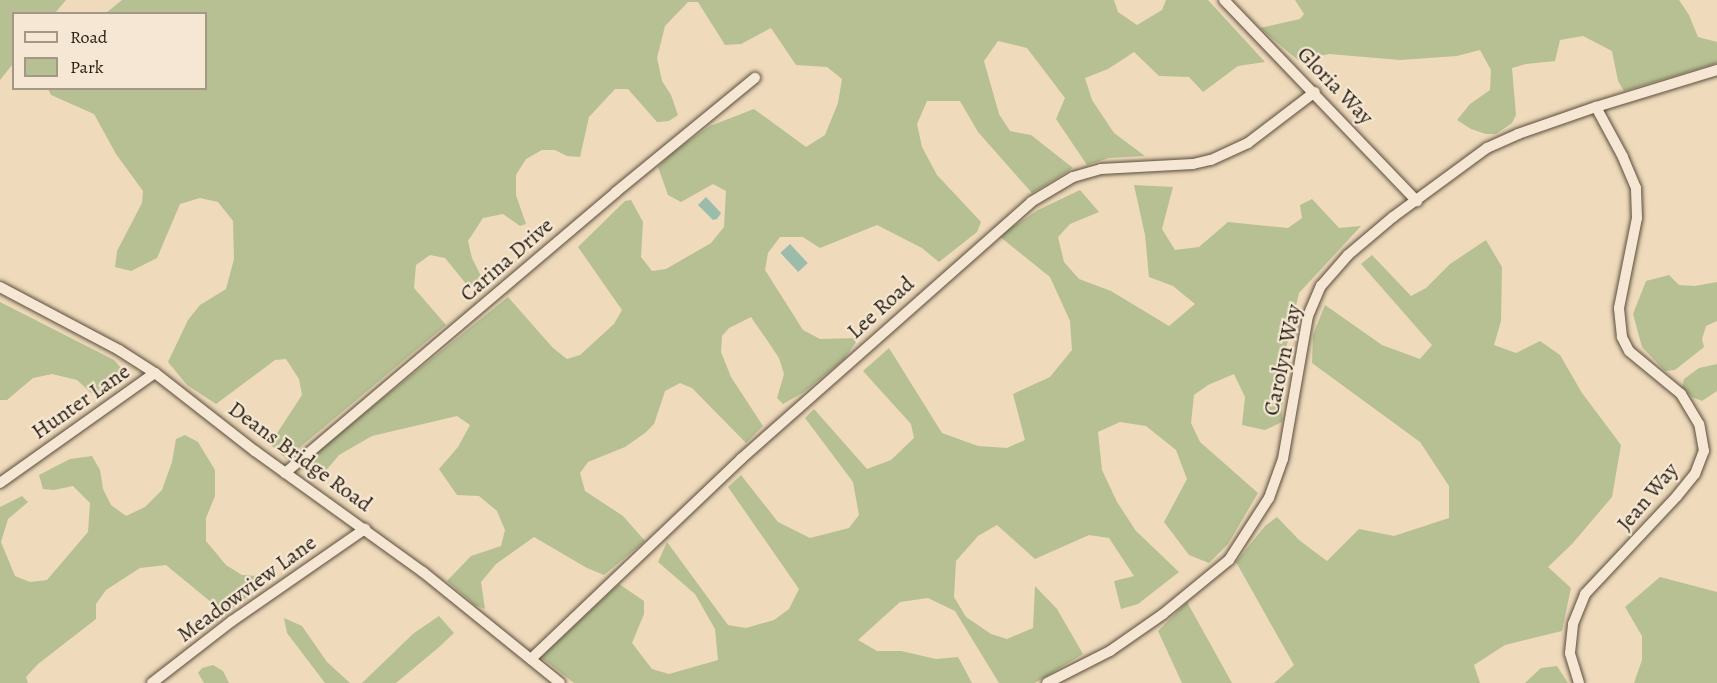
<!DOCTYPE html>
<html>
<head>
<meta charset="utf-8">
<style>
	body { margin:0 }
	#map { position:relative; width:1717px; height:683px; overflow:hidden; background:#efdabb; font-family:Alegreya,serif }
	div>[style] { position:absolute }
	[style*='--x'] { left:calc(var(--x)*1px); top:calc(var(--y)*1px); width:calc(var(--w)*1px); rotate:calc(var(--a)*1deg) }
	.green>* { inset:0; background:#b6c092 }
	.water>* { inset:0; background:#9bbbab; transform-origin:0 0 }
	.roads { filter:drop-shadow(0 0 2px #594d3d) drop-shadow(0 0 2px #594d3d) }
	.street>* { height:10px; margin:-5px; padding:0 5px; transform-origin:5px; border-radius:5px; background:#f5e7d3 }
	span { translate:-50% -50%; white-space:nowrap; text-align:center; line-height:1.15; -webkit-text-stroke:4.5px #f5e7d3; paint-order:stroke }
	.street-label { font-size:22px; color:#271e13 }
	.legend { position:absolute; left:12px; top:12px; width:195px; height:78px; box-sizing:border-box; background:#f5e7d3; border:2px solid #a39786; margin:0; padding:8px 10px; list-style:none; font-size:18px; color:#271e13 }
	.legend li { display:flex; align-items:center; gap:12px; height:30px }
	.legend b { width:30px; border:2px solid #a39786 }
</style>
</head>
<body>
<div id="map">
	<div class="green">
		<div style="clip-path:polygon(0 0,66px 0,55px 13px,14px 14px,13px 64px,0 80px)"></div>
		<div style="clip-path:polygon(122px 0,1114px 0,1118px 12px,1137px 25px,1162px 10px,1166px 0,1208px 0,1265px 62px,1238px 66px,1203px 92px,1189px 77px,1159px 76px,1134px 52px,1108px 69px,1085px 78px,1092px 100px,1114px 133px,1145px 156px,1109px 158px,1087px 165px,1056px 119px,1065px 98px,1027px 48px,998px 41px,984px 61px,999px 114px,1010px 131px,1031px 135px,1073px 168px,1032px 193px,978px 132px,960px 101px,927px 101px,917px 124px,922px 147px,937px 175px,981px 222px,977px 232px,939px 262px,922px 248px,877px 225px,820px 248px,803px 237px,780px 237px,768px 253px,765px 270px,803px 330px,820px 339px,859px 338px,844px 359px,804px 392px,783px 404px,777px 398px,784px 374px,779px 358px,767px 340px,751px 317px,729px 328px,722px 336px,721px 352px,731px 377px,763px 426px,746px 443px,692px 388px,680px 383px,665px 391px,654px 424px,645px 433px,625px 447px,588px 462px,580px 473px,585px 491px,623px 516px,645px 541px,604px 575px,587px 568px,534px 537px,496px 564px,481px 582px,485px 609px,475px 605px,447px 581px,471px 556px,501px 546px,505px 530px,497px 511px,479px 496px,457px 495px,439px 469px,458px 447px,470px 425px,457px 416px,372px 436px,339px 455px,323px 474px,314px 479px,303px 463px,508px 297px,553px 348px,567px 359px,580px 355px,614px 324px,622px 310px,578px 247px,625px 201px,631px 200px,643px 222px,641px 257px,652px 271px,666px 269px,711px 243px,724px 227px,726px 191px,713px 184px,681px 202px,668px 195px,658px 167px,672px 153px,710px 126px,754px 109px,806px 147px,825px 135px,838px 103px,842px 79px,827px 67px,796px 65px,771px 28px,741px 44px,725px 45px,698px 2px,688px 2px,665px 26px,657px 58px,662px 81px,671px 95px,678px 115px,669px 121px,657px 122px,628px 89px,615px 89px,589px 117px,580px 157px,567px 156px,555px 150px,542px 150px,526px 159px,516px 175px,516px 195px,526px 224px,520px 226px,503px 214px,483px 218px,468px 241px,472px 258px,483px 280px,481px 287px,467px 285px,445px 258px,430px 255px,416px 265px,414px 288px,446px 325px,286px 459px,270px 444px,302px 395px,299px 379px,286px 359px,275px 360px,216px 404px,187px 385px,168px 362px,188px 320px,200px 305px,226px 289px,234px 259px,233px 221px,218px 202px,200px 198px,180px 204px,157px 258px,131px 271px,115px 267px,117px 251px,142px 203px,143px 191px,116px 154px,94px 114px,51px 95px,48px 89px,206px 88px,206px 14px,106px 13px)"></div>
		<div style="clip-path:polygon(1295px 0,1679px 0,1689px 15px,1698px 37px,1717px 42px,1717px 63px,1624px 91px,1618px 81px,1612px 51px,1583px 36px,1560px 40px,1555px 61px,1526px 64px,1512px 68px,1516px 115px,1512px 123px,1496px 134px,1486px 134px,1471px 129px,1457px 120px,1470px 104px,1490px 90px,1491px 70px,1480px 50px,1457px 56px,1400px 60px,1329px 54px,1299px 61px,1260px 28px,1300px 19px,1304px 14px)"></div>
		<div style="clip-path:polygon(1134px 185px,1173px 187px,1162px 229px,1175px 250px,1199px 247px,1228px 222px,1288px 228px,1302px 218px,1300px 205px,1312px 199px,1339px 228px,1361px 226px,1299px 293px,1283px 362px,1282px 422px,1265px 430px,1242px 425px,1245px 397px,1234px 374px,1208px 385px,1194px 395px,1191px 423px,1200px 442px,1258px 493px,1228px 544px,1209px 563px,1189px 555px,1164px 522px,1187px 479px,1176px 450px,1146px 426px,1120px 422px,1098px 432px,1102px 470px,1117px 502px,1136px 531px,1179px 572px,1138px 604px,1121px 609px,1114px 581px,1134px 576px,1109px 538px,1089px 535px,1035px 559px,997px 525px,978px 536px,956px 561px,954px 597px,966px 617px,991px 634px,1007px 639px,1033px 628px,1035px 586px,1057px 609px,1083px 654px,1035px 683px,999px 683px,955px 611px,928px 598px,900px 602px,858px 640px,877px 651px,901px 651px,936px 659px,958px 657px,972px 683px,574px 683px,541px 657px,619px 584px,644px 601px,644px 614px,632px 643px,652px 669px,669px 674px,718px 660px,715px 629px,695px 594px,658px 562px,667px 542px,728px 625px,746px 628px,774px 620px,789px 609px,799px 589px,728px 487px,741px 475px,778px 522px,810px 538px,849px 528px,859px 515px,853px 482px,805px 418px,814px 409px,867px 469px,891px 460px,914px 438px,911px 424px,863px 371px,889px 348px,942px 433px,978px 446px,1007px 448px,1025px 440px,1013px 394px,1050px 377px,1072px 350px,1070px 321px,1050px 277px,999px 236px,1038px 210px,1080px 190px,1099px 212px,1070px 224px,1058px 237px,1064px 262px,1079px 279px,1111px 291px,1169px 326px,1195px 304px,1173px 286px,1149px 277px,1145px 235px)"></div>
		<div style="clip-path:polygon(1486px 240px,1502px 267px,1501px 321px,1494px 345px,1516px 353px,1540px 341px,1560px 355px,1582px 393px,1621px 445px,1612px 497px,1572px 544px,1548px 567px,1571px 588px,1562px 631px,1505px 645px,1474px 665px,1480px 683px,1274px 683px,1294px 665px,1236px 562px,1265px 526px,1277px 517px,1299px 540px,1327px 561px,1359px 529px,1394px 536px,1449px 518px,1449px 486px,1420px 442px,1312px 363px,1313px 335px,1325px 305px,1382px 345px,1420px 359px,1432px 345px,1361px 264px,1372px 255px,1411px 296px,1426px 288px,1450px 264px)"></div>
		<div style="clip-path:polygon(1669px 275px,1679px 285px,1695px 286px,1717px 282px,1717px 321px,1706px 326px,1702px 339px,1704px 347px,1675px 370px,1665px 371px,1642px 347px,1633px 314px,1646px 281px)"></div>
		<div style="clip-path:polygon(0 302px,114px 360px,124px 371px,125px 379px,117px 387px,91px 393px,77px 380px,52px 374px,33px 378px,7px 400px,0 400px)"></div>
		<div style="clip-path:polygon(1717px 364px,1717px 391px,1702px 401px,1692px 397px,1682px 387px,1684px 379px,1699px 368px)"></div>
		<div style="clip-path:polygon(185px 435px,198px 442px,215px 470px,215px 496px,206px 518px,206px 541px,226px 565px,242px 575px,257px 576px,265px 580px,254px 592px,233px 607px,217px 607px,166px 565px,140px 568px,106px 590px,96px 604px,96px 619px,38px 664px,26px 677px,28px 683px,0 683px,0 507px,22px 496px,28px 502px,8px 519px,1px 542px,15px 576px,30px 582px,47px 580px,88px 532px,90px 503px,73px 486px,54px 490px,43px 489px,39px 475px,70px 459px,92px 456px,100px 470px,103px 489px,111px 505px,126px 516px,145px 507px,162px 490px,172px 462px,176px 439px)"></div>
		<div style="clip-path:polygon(1660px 577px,1717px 592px,1717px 683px,1634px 683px,1642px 660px,1642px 636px,1625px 607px)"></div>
		<div style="clip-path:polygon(1187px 602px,1232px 683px,1182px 683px,1158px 631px)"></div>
		<div style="clip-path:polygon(439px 616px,454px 633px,438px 648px,396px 683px,362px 683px,414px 633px)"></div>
		<div style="clip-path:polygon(284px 618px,302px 626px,327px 662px,350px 683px,325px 683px,287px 633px)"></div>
		<div style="clip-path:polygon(213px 665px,223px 671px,229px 683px,204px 683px,198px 673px,202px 668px)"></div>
		<div style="clip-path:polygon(1557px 666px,1568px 683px,1525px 683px,1541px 668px)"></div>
	</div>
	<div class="water">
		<div style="clip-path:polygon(706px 197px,721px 213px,717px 219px,713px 220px,698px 205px)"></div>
		<div style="left:790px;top:244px;width:26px;height:13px;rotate:47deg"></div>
	</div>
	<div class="roads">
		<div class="street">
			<div style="--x:1224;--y:0;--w:279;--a:46.2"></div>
			<div style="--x:0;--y:287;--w:135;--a:27.9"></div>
			<div style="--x:119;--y:350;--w:43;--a:32.6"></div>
			<div style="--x:155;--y:373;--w:127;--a:38"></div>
			<div style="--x:255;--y:451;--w:207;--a:35.8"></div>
			<div style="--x:423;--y:572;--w:176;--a:39"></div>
			<div style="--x:285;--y:473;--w:434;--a:-40.3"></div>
			<div style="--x:616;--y:192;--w:180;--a:-39.4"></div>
			<div style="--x:0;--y:483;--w:190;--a:-35.4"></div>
			<div style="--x:531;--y:659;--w:290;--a:-43.6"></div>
			<div style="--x:741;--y:459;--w:387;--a:-41.5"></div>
			<div style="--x:1031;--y:202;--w:49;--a:-30.8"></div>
			<div style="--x:1073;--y:177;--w:29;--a:-16"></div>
			<div style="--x:1101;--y:169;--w:92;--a:-3.1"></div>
			<div style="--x:1193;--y:164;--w:18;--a:-13"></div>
			<div style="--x:1211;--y:160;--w:41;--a:-24.7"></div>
			<div style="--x:1248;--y:143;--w:84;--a:-37.3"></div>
			<div style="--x:152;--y:683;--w:101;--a:-37.8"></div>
			<div style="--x:232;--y:621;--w:162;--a:-34.7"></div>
			<div style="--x:1047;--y:683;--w:71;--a:-26.9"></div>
			<div style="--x:1110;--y:651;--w:65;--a:-34.9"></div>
			<div style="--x:1163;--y:614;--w:85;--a:-39.3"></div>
			<div style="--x:1229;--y:560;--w:74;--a:-57.2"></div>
			<div style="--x:1269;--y:498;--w:41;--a:-70.3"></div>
			<div style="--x:1283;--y:459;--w:145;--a:-80.1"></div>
			<div style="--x:1308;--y:316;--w:33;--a:-67"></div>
			<div style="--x:1321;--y:286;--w:41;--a:-48.9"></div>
			<div style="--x:1348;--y:255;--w:59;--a:-40.2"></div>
			<div style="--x:1393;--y:217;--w:117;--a:-36.3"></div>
			<div style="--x:1487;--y:148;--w:34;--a:-24"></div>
			<div style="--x:1518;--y:134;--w:83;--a:-19.1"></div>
			<div style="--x:1596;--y:107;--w:127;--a:-17"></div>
			<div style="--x:1579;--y:683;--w:31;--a:-107"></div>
			<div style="--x:1570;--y:653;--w:29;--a:-84"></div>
			<div style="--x:1573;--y:624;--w:32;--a:-68"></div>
			<div style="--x:1585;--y:594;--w:134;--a:-46.8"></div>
			<div style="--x:1677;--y:496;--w:28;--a:-51"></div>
			<div style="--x:1695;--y:474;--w:25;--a:-69"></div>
			<div style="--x:1704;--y:451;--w:27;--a:-100"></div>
			<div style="--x:1699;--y:424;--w:35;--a:-121"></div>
			<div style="--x:1681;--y:394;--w:67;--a:-140.4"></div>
			<div style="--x:1629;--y:351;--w:16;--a:-117"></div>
			<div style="--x:1622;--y:337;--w:29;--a:-96"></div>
			<div style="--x:1619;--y:308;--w:92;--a:-78.7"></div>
			<div style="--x:1637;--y:218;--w:30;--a:-92"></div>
			<div style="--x:1636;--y:188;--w:34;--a:-113"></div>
			<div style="--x:1623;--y:157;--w:57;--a:-118.4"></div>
		</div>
	</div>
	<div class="street-label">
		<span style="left:1335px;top:86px;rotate:46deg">Gloria Way</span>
		<span style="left:507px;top:260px;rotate:-41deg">Carina Drive</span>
		<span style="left:881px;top:308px;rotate:-42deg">Lee Road</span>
		<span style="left:1283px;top:360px;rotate:-78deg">Carolyn Way</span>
		<span style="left:81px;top:402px;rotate:-35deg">Hunter Lane</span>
		<span style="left:300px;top:457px;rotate:36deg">Deans Bridge Road</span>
		<span style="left:1648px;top:497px;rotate:-50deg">Jean Way</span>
		<span style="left:247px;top:589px;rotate:-36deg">Meadowview Lane</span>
	</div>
	<ul class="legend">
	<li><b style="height:8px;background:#f5e7d3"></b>Road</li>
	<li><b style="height:16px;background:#b6c092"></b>Park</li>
	</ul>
</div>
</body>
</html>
